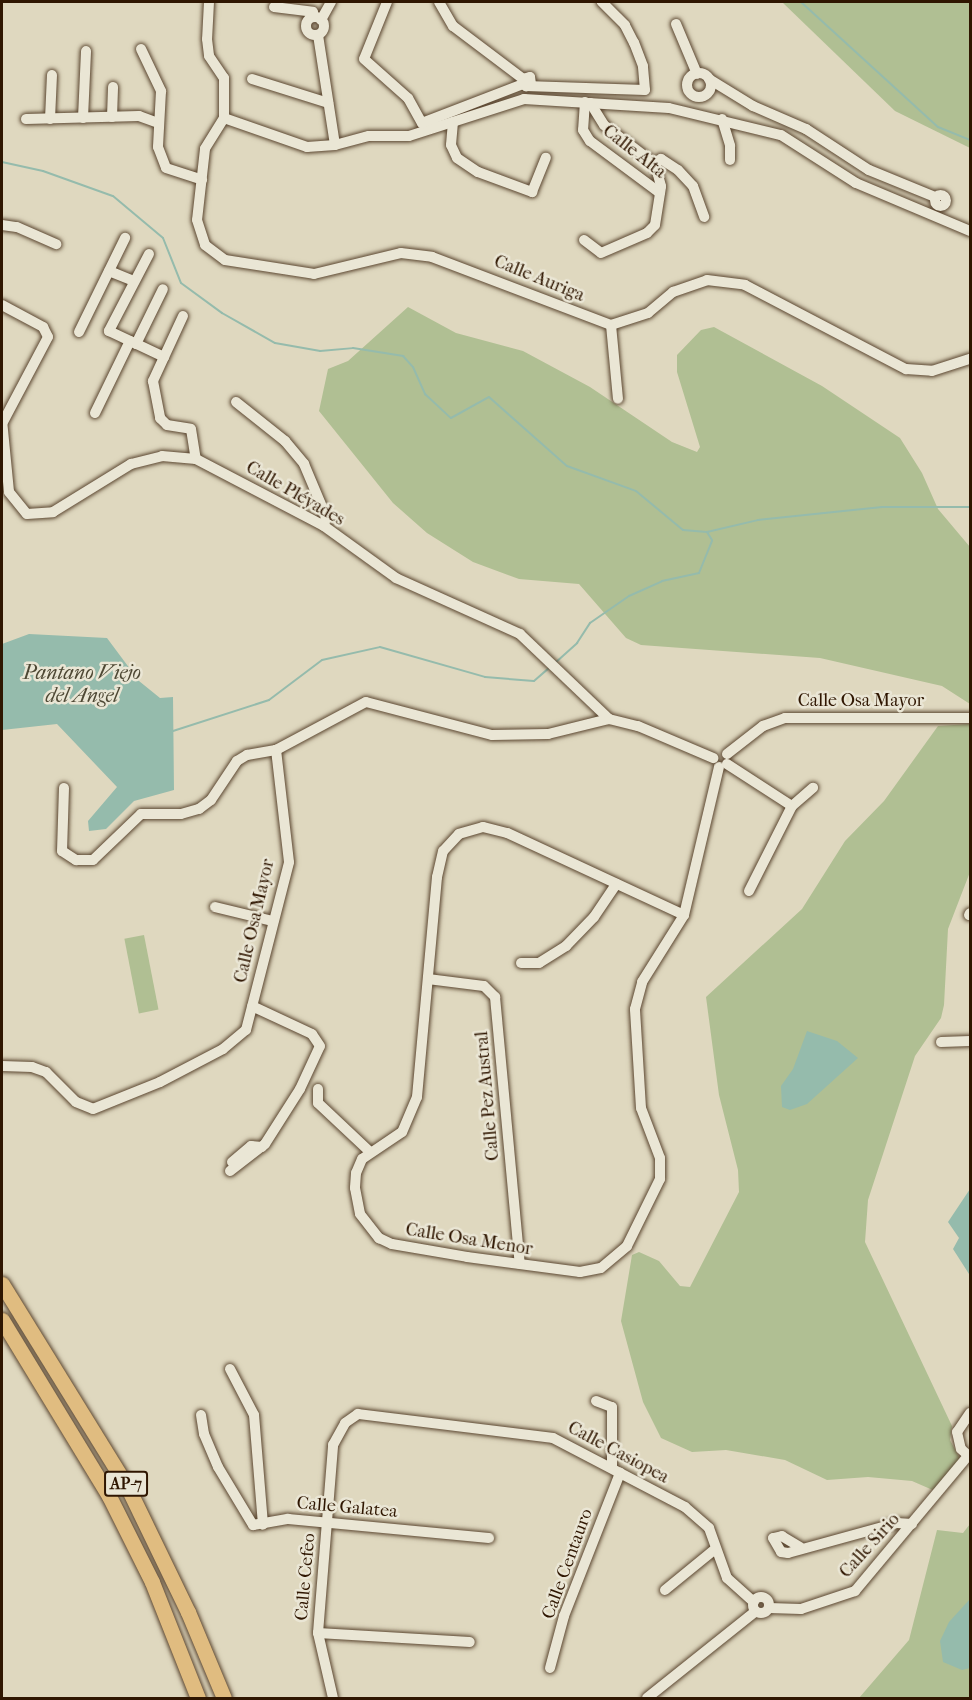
<!DOCTYPE html>
<html>
<head>
<meta charset="utf-8">
<style>
	body { margin:0 }
	#map { position:relative; width:972px; height:1700px; overflow:hidden; background:#dfd8bf; font-family:"IM FELL French Canon",serif }
	div>[style] { position:absolute }
	[style*='--x'] { left:calc(var(--x)*1px); top:calc(var(--y)*1px); width:calc(var(--w)*1px); rotate:calc(var(--a)*1deg) }
	.green>* { inset:0; background:#b0bf93; transform-origin:0 0 }
	.water>* { inset:0; background:#95bbac }
	.stream>* { height:2px; margin:-1px; padding:0 1px; transform-origin:1px; border-radius:1px; background:#95bbac }
	.roads { filter:drop-shadow(0 0 2px #5b4630) drop-shadow(0 0 2px #5b4630) }
	.minor>* { height:10px; margin:-5px; padding:0 5px; transform-origin:5px; border-radius:5px; background:#eae6d5 }
	.minor>.ring { margin:-5px; padding:0; box-sizing:content-box; background:none; border:10px solid #eae6d5; border-radius:50% }
	.highway>* { height:15px; margin:-7.5px; padding:0 7.5px; transform-origin:7.5px; border-radius:7.5px; background:#e0bc80 }
	span { translate:-50% -50%; white-space:nowrap; text-align:center; line-height:1.15; -webkit-text-stroke:5px #eae6d5; paint-order:stroke }
	.shield-label span { padding:2px 4px; background:#eae6d5; border:2px solid; border-radius:4px; -webkit-text-stroke-width:0 }
	.shield-label { font-size:16px; color:#2f1601; font-weight:700 }
	.street-label { font-size:18px; color:#2f1601 }
	.water-label { font-size:20px; color:#4e4834; font-style:italic }
	.frame { position:absolute; inset:0; border:3px solid #2f1601; pointer-events:none }
</style>
</head>
<body>
<div id="map">
	<div class="green">
		<div style="clip-path:polygon(782px 2px,970px 2px,970px 148px,895px 111px)"></div>
		<div style="clip-path:polygon(408px 307px,456px 333px,523px 351px,590px 387px,672px 442px,697px 452px,700px 447px,677px 372px,677px 355px,701px 330px,714px 327px,822px 386px,900px 438px,922px 473px,938px 509px,970px 547px,970px 704px,942px 686px,820px 658px,641px 645px,626px 638px,579px 584px,519px 579px,473px 562px,427px 533px,393px 503px,319px 411px,328px 369px,348px 361px)"></div>
		<div style="clip-path:polygon(970px 724px,970px 872px,948px 929px,944px 1005px,941px 1018px,915px 1056px,868px 1200px,865px 1242px,952px 1426px,950px 1440px,960px 1459px,935px 1491px,912px 1481px,868px 1477px,827px 1480px,785px 1460px,726px 1450px,692px 1452px,661px 1438px,643px 1402px,621px 1321px,632px 1255px,639px 1252px,659px 1261px,680px 1286px,690px 1287px,739px 1192px,738px 1170px,719px 1095px,706px 997px,802px 909px,845px 841px,884px 801px,938px 726px)"></div>
		<div style="left:144px;top:935px;width:76px;height:20px;rotate:79deg"></div>
		<div style="clip-path:polygon(970px 1524px,970px 1698px,859px 1698px,909px 1640px,937px 1530px,963px 1533px)"></div>
	</div>
	<div class="water">
		<div style="clip-path:polygon(29px 634px,107px 638px,139px 681px,160px 698px,173px 697px,174px 790px,134px 801px,106px 829px,89px 831px,88px 821px,117px 787px,57px 724px,2px 730px,2px 644px)"></div>
		<div style="clip-path:polygon(807px 1031px,837px 1041px,858px 1058px,807px 1104px,790px 1110px,782px 1107px,781px 1086px,793px 1069px)"></div>
		<div style="clip-path:polygon(970px 1189px,970px 1272px,969px 1274px,953px 1249px,959px 1238px,948px 1222px)"></div>
		<div style="clip-path:polygon(970px 1599px,970px 1668px,962px 1670px,943px 1662px,940px 1641px,949px 1622px)"></div>
	</div>
	<div class="stream">
		<div style="--x:801;--y:2;--w:185;--a:42.4"></div>
		<div style="--x:938;--y:127;--w:35;--a:22"></div>
		<div style="--x:2;--y:162;--w:42;--a:12.4"></div>
		<div style="--x:43;--y:171;--w:74;--a:19.7"></div>
		<div style="--x:113;--y:196;--w:65;--a:40"></div>
		<div style="--x:163;--y:238;--w:48;--a:68.2"></div>
		<div style="--x:181;--y:283;--w:51;--a:36.2"></div>
		<div style="--x:222;--y:313;--w:61;--a:29.5"></div>
		<div style="--x:275;--y:343;--w:46;--a:10.1"></div>
		<div style="--x:320;--y:351;--w:33;--a:-5"></div>
		<div style="--x:353;--y:348;--w:51;--a:9.1"></div>
		<div style="--x:403;--y:356;--w:15;--a:48"></div>
		<div style="--x:413;--y:367;--w:30;--a:66"></div>
		<div style="--x:425;--y:394;--w:35;--a:43"></div>
		<div style="--x:451;--y:418;--w:43;--a:-28.9"></div>
		<div style="--x:489;--y:397;--w:104;--a:41.5"></div>
		<div style="--x:567;--y:466;--w:73;--a:19.9"></div>
		<div style="--x:636;--y:491;--w:61;--a:39.7"></div>
		<div style="--x:683;--y:530;--w:24;--a:5"></div>
		<div style="--x:707;--y:532;--w:52;--a:-13.2"></div>
		<div style="--x:758;--y:520;--w:125;--a:-6"></div>
		<div style="--x:882;--y:507;--w:88;--a:0"></div>
		<div style="--x:555;--y:663;--w:30;--a:-42"></div>
		<div style="--x:577;--y:643;--w:24;--a:-57"></div>
		<div style="--x:590;--y:623;--w:47;--a:-34.7"></div>
		<div style="--x:629;--y:596;--w:36;--a:-24"></div>
		<div style="--x:662;--y:581;--w:38;--a:-12"></div>
		<div style="--x:699;--y:573;--w:35;--a:-68"></div>
		<div style="--x:712;--y:540;--w:9;--a:-122"></div>
		<div style="--x:173;--y:731;--w:101;--a:-17.9"></div>
		<div style="--x:269;--y:700;--w:66;--a:-37"></div>
		<div style="--x:322;--y:660;--w:59;--a:-12.6"></div>
		<div style="--x:380;--y:647;--w:109;--a:15.9"></div>
		<div style="--x:485;--y:677;--w:49;--a:4.7"></div>
		<div style="--x:534;--y:681;--w:20;--a:-41"></div>
	</div>
	<div class="roads">
		<div class="minor">
			<div style="--x:209;--y:2;--w:37;--a:93"></div>
			<div style="--x:207;--y:39;--w:17;--a:83"></div>
			<div style="--x:209;--y:56;--w:27;--a:56"></div>
			<div style="--x:224;--y:78;--w:40;--a:90"></div>
			<div style="--x:224;--y:118;--w:88;--a:19.3"></div>
			<div style="--x:307;--y:147;--w:28;--a:-4"></div>
			<div style="--x:335;--y:145;--w:35;--a:-15"></div>
			<div style="--x:369;--y:136;--w:40;--a:0"></div>
			<div style="--x:409;--y:136;--w:121;--a:-17.8"></div>
			<div style="--x:524;--y:99;--w:145;--a:3.6"></div>
			<div style="--x:669;--y:108;--w:115;--a:13.6"></div>
			<div style="--x:781;--y:135;--w:89;--a:32.6"></div>
			<div style="--x:856;--y:183;--w:124;--a:22.8"></div>
			<div style="--x:387;--y:2;--w:61;--a:112"></div>
			<div style="--x:364;--y:59;--w:59;--a:41.6"></div>
			<div style="--x:408;--y:98;--w:29;--a:61"></div>
			<div style="--x:422;--y:123;--w:108;--a:-21.1"></div>
			<div style="--x:439;--y:2;--w:28;--a:60"></div>
			<div style="--x:453;--y:26;--w:88;--a:37.1"></div>
			<div style="--x:274;--y:7;--w:39;--a:7"></div>
			<div style="--x:313;--y:12;--w:5;--a:79"></div>
			<div class="ring" style="left:306px;top:17px;width:8px;height:8px"></div>
			<div style="--x:321;--y:20;--w:21;--a:-61"></div>
			<div style="--x:676;--y:24;--w:54;--a:67.2"></div>
			<div style="--x:318;--y:35;--w:111;--a:81.2"></div>
			<div style="--x:141;--y:49;--w:47;--a:64.5"></div>
			<div style="--x:161;--y:91;--w:56;--a:93.1"></div>
			<div style="--x:158;--y:147;--w:22;--a:69"></div>
			<div style="--x:166;--y:168;--w:38;--a:18"></div>
			<div class="ring" style="left:687px;top:73px;width:14px;height:14px"></div>
			<div style="--x:252;--y:79;--w:80;--a:17.5"></div>
			<div style="--x:709;--y:79;--w:52;--a:31.5"></div>
			<div style="--x:753;--y:106;--w:58;--a:23.5"></div>
			<div style="--x:806;--y:129;--w:75;--a:33.1"></div>
			<div style="--x:869;--y:170;--w:71;--a:22.2"></div>
			<div style="--x:531;--y:84;--w:7;--a:-98"></div>
			<div style="--x:530;--y:77;--w:7;--a:164"></div>
			<div style="--x:523;--y:79;--w:8;--a:67"></div>
			<div style="--x:526;--y:86;--w:119;--a:1.9"></div>
			<div style="--x:645;--y:90;--w:24;--a:-95"></div>
			<div style="--x:643;--y:66;--w:25;--a:-111"></div>
			<div style="--x:634;--y:43;--w:20;--a:-117"></div>
			<div style="--x:625;--y:25;--w:33;--a:-135"></div>
			<div style="--x:585;--y:102;--w:28;--a:94"></div>
			<div style="--x:583;--y:130;--w:13;--a:58"></div>
			<div style="--x:590;--y:141;--w:87;--a:36.6"></div>
			<div style="--x:112;--y:117;--w:30;--a:-88"></div>
			<div style="--x:83;--y:118;--w:67;--a:-87.4"></div>
			<div style="--x:224;--y:118;--w:36;--a:122"></div>
			<div style="--x:205;--y:149;--w:71;--a:96.4"></div>
			<div style="--x:197;--y:220;--w:26;--a:72"></div>
			<div style="--x:205;--y:245;--w:25;--a:37"></div>
			<div style="--x:225;--y:260;--w:90;--a:8.9"></div>
			<div style="--x:314;--y:274;--w:89;--a:-13.6"></div>
			<div style="--x:401;--y:253;--w:31;--a:7"></div>
			<div style="--x:432;--y:257;--w:191;--a:20.8"></div>
			<div style="--x:611;--y:325;--w:39;--a:-18"></div>
			<div style="--x:648;--y:313;--w:33;--a:-40"></div>
			<div style="--x:673;--y:292;--w:36;--a:-19"></div>
			<div style="--x:707;--y:280;--w:38;--a:7"></div>
			<div style="--x:745;--y:285;--w:182;--a:27.6"></div>
			<div style="--x:906;--y:369;--w:26;--a:4"></div>
			<div style="--x:932;--y:371;--w:40;--a:-18"></div>
			<div style="--x:26;--y:119;--w:113;--a:-1.5"></div>
			<div style="--x:139;--y:116;--w:20;--a:20"></div>
			<div style="--x:50;--y:119;--w:44;--a:-87.4"></div>
			<div style="--x:722;--y:119;--w:28;--a:73"></div>
			<div style="--x:730;--y:146;--w:14;--a:90"></div>
			<div style="--x:453;--y:122;--w:23;--a:95"></div>
			<div style="--x:451;--y:145;--w:14;--a:65"></div>
			<div style="--x:457;--y:158;--w:25;--a:34"></div>
			<div style="--x:478;--y:172;--w:58;--a:20.3"></div>
			<div style="--x:532;--y:192;--w:37;--a:-68"></div>
			<div style="--x:655;--y:164;--w:8;--a:-40"></div>
			<div style="--x:661;--y:159;--w:20;--a:33"></div>
			<div style="--x:678;--y:170;--w:22;--a:47"></div>
			<div style="--x:693;--y:186;--w:33;--a:70"></div>
			<div class="ring" style="left:934.5px;top:194.5px;width:1px;height:1px"></div>
			<div style="--x:2;--y:225;--w:15;--a:8"></div>
			<div style="--x:17;--y:227;--w:43;--a:23.6"></div>
			<div style="--x:584;--y:240;--w:21;--a:37"></div>
			<div style="--x:601;--y:253;--w:50;--a:-23.5"></div>
			<div style="--x:647;--y:233;--w:11;--a:-45"></div>
			<div style="--x:655;--y:225;--w:39;--a:-81"></div>
			<div style="--x:661;--y:186;--w:23;--a:-105"></div>
			<div style="--x:655;--y:164;--w:64;--a:-142.6"></div>
			<div style="--x:604;--y:125;--w:26;--a:-122"></div>
			<div style="--x:149;--y:254;--w:87;--a:117.5"></div>
			<div style="--x:109;--y:331;--w:61;--a:25.3"></div>
			<div style="--x:109;--y:271;--w:27;--a:22"></div>
			<div style="--x:2;--y:305;--w:47;--a:28.2"></div>
			<div style="--x:43;--y:327;--w:11;--a:63"></div>
			<div style="--x:48;--y:337;--w:96;--a:117.9"></div>
			<div style="--x:183;--y:316;--w:72;--a:114.8"></div>
			<div style="--x:153;--y:381;--w:38;--a:79"></div>
			<div style="--x:160;--y:418;--w:10;--a:45"></div>
			<div style="--x:167;--y:425;--w:24;--a:9"></div>
			<div style="--x:191;--y:429;--w:30;--a:81"></div>
			<div style="--x:611;--y:325;--w:74;--a:84.6"></div>
			<div style="--x:79;--y:332;--w:105;--a:-63.9"></div>
			<div style="--x:136;--y:344;--w:61;--a:-63.9"></div>
			<div style="--x:236;--y:402;--w:63;--a:38.5"></div>
			<div style="--x:285;--y:441;--w:30;--a:50"></div>
			<div style="--x:304;--y:464;--w:56;--a:67.1"></div>
			<div style="--x:326;--y:516;--w:10;--a:101"></div>
			<div style="--x:95;--y:413;--w:80;--a:-64.1"></div>
			<div style="--x:2;--y:420;--w:72;--a:84.4"></div>
			<div style="--x:9;--y:492;--w:28;--a:51"></div>
			<div style="--x:27;--y:514;--w:26;--a:-4"></div>
			<div style="--x:53;--y:512;--w:92;--a:-31.6"></div>
			<div style="--x:131;--y:464;--w:32;--a:-14"></div>
			<div style="--x:162;--y:456;--w:34;--a:5"></div>
			<div style="--x:196;--y:459;--w:144;--a:27.6"></div>
			<div style="--x:324;--y:526;--w:89;--a:35.8"></div>
			<div style="--x:396;--y:578;--w:136;--a:24.3"></div>
			<div style="--x:520;--y:634;--w:123;--a:43.7"></div>
			<div style="--x:727;--y:754;--w:46;--a:-37.9"></div>
			<div style="--x:763;--y:726;--w:23;--a:-20"></div>
			<div style="--x:785;--y:718;--w:185;--a:0"></div>
			<div style="--x:727;--y:764;--w:77;--a:32.9"></div>
			<div style="--x:64;--y:788;--w:63;--a:91.8"></div>
			<div style="--x:62;--y:851;--w:17;--a:33"></div>
			<div style="--x:76;--y:860;--w:17;--a:0"></div>
			<div style="--x:93;--y:860;--w:66;--a:-43.8"></div>
			<div style="--x:141;--y:814;--w:40;--a:0"></div>
			<div style="--x:181;--y:814;--w:19;--a:-16"></div>
			<div style="--x:199;--y:809;--w:15;--a:-37"></div>
			<div style="--x:211;--y:800;--w:47;--a:-56.3"></div>
			<div style="--x:237;--y:761;--w:12;--a:-31"></div>
			<div style="--x:247;--y:755;--w:29;--a:-10"></div>
			<div style="--x:749;--y:891;--w:95;--a:-63.2"></div>
			<div style="--x:792;--y:806;--w:28;--a:-41"></div>
			<div style="--x:215;--y:907;--w:60;--a:13.6"></div>
			<div style="--x:684;--y:915;--w:195;--a:-155.1"></div>
			<div style="--x:507;--y:833;--w:25;--a:-166"></div>
			<div style="--x:483;--y:827;--w:25;--a:164"></div>
			<div style="--x:459;--y:834;--w:23;--a:133"></div>
			<div style="--x:443;--y:851;--w:27;--a:103"></div>
			<div style="--x:437;--y:877;--w:221;--a:95.2"></div>
			<div style="--x:417;--y:1097;--w:38;--a:113"></div>
			<div style="--x:402;--y:1132;--w:48;--a:146"></div>
			<div style="--x:362;--y:1159;--w:15;--a:113"></div>
			<div style="--x:356;--y:1173;--w:15;--a:94"></div>
			<div style="--x:355;--y:1188;--w:26;--a:79"></div>
			<div style="--x:360;--y:1214;--w:31;--a:52"></div>
			<div style="--x:379;--y:1238;--w:14;--a:25"></div>
			<div style="--x:392;--y:1244;--w:76;--a:9.8"></div>
			<div style="--x:467;--y:1257;--w:114;--a:7.6"></div>
			<div style="--x:580;--y:1272;--w:21;--a:-11"></div>
			<div style="--x:601;--y:1268;--w:34;--a:-40"></div>
			<div style="--x:627;--y:1246;--w:75;--a:-63.8"></div>
			<div style="--x:660;--y:1179;--w:21;--a:-90"></div>
			<div style="--x:660;--y:1158;--w:53;--a:-110.8"></div>
			<div style="--x:641;--y:1108;--w:99;--a:-93.5"></div>
			<div style="--x:635;--y:1009;--w:28;--a:-75"></div>
			<div style="--x:642;--y:982;--w:79;--a:-57.9"></div>
			<div style="--x:684;--y:915;--w:152;--a:-76.7"></div>
			<div style="--x:969;--y:915;--w:2;--a:-63"></div>
			<div style="--x:521;--y:963;--w:18;--a:0"></div>
			<div style="--x:539;--y:963;--w:32;--a:-32"></div>
			<div style="--x:566;--y:946;--w:40;--a:-46"></div>
			<div style="--x:594;--y:917;--w:40;--a:-56"></div>
			<div style="--x:428;--y:979;--w:56;--a:7.1"></div>
			<div style="--x:484;--y:986;--w:16;--a:45"></div>
			<div style="--x:495;--y:997;--w:268;--a:84.7"></div>
			<div style="--x:941;--y:1042;--w:29;--a:-2"></div>
			<div style="--x:2;--y:1066;--w:30;--a:2"></div>
			<div style="--x:32;--y:1067;--w:15;--a:20"></div>
			<div style="--x:46;--y:1072;--w:42;--a:45"></div>
			<div style="--x:76;--y:1102;--w:18;--a:22"></div>
			<div style="--x:93;--y:1109;--w:72;--a:-21.9"></div>
			<div style="--x:160;--y:1082;--w:71;--a:-27.6"></div>
			<div style="--x:223;--y:1049;--w:30;--a:-40"></div>
			<div style="--x:246;--y:1030;--w:173;--a:-75.6"></div>
			<div style="--x:289;--y:862;--w:113;--a:-96.6"></div>
			<div style="--x:276;--y:750;--w:102;--a:-28.1"></div>
			<div style="--x:366;--y:702;--w:130;--a:14.7"></div>
			<div style="--x:492;--y:735;--w:56;--a:-1"></div>
			<div style="--x:548;--y:734;--w:63;--a:-13.8"></div>
			<div style="--x:609;--y:719;--w:30;--a:14"></div>
			<div style="--x:638;--y:726;--w:82;--a:23.1"></div>
			<div style="--x:318;--y:1089;--w:14;--a:90"></div>
			<div style="--x:318;--y:1103;--w:71;--a:43.3"></div>
			<div style="--x:232;--y:1162;--w:25;--a:-40"></div>
			<div style="--x:251;--y:1146;--w:11;--a:5"></div>
			<div style="--x:230;--y:1171;--w:44;--a:-37.6"></div>
			<div style="--x:265;--y:1144;--w:65;--a:-57.5"></div>
			<div style="--x:300;--y:1089;--w:47;--a:-65.1"></div>
			<div style="--x:320;--y:1046;--w:14;--a:-124"></div>
			<div style="--x:312;--y:1034;--w:66;--a:-155"></div>
			<div style="--x:230;--y:1369;--w:52;--a:62.4"></div>
			<div style="--x:254;--y:1415;--w:110;--a:85.3"></div>
			<div style="--x:596;--y:1401;--w:17;--a:21"></div>
			<div style="--x:612;--y:1407;--w:61;--a:90"></div>
			<div style="--x:970;--y:1413;--w:23;--a:124"></div>
			<div style="--x:957;--y:1432;--w:17;--a:77"></div>
			<div style="--x:961;--y:1449;--w:12;--a:42"></div>
			<div style="--x:201;--y:1415;--w:19;--a:81"></div>
			<div style="--x:204;--y:1434;--w:36;--a:67"></div>
			<div style="--x:218;--y:1467;--w:68;--a:58.9"></div>
			<div style="--x:253;--y:1525;--w:36;--a:-10"></div>
			<div style="--x:288;--y:1519;--w:202;--a:5.4"></div>
			<div style="--x:800;--y:1547;--w:21;--a:-149"></div>
			<div style="--x:782;--y:1536;--w:9;--a:167"></div>
			<div style="--x:773;--y:1538;--w:16;--a:60"></div>
			<div style="--x:781;--y:1552;--w:7;--a:8"></div>
			<div style="--x:788;--y:1553;--w:113;--a:-15.4"></div>
			<div style="--x:897;--y:1523;--w:15;--a:4"></div>
			<div style="--x:665;--y:1590;--w:63;--a:-39.2"></div>
			<div class="ring" style="left:753px;top:1597px;width:6px;height:6px"></div>
			<div style="--x:769;--y:1608;--w:32;--a:2"></div>
			<div style="--x:801;--y:1609;--w:57;--a:-18.4"></div>
			<div style="--x:855;--y:1591;--w:176;--a:-50.1"></div>
			<div style="--x:318;--y:1633;--w:152;--a:3.4"></div>
			<div style="--x:550;--y:1668;--w:54;--a:-74.9"></div>
			<div style="--x:564;--y:1616;--w:154;--a:-68.6"></div>
			<div style="--x:333;--y:1698;--w:67;--a:-103"></div>
			<div style="--x:318;--y:1633;--w:189;--a:-85.4"></div>
			<div style="--x:333;--y:1445;--w:25;--a:-61"></div>
			<div style="--x:345;--y:1423;--w:16;--a:-35"></div>
			<div style="--x:358;--y:1414;--w:196;--a:7"></div>
			<div style="--x:553;--y:1438;--w:149;--a:27.6"></div>
			<div style="--x:685;--y:1507;--w:32;--a:41"></div>
			<div style="--x:709;--y:1528;--w:53;--a:70.2"></div>
			<div style="--x:727;--y:1578;--w:36;--a:42"></div>
			<div style="--x:647;--y:1698;--w:139;--a:-38.6"></div>
		</div>
		<div class="highway">
			<div style="--x:2;--y:1284;--w:240;--a:58.3"></div>
			<div style="--x:128;--y:1488;--w:138;--a:64.2"></div>
			<div style="--x:188;--y:1612;--w:93;--a:67.3"></div>
			<div style="--x:2;--y:1320;--w:206;--a:58.7"></div>
			<div style="--x:109;--y:1496;--w:96;--a:63.4"></div>
			<div style="--x:152;--y:1582;--w:125;--a:68.4"></div>
		</div>
	</div>
	<div class="shield-label">
		<span style="left:126px;top:1484px">AP-7</span>
	</div>
	<div class="street-label">
		<span style="left:634px;top:152px;rotate:38deg">Calle Alta</span>
		<span style="left:539px;top:279px;rotate:22deg">Calle Auriga</span>
		<span style="left:295px;top:494px;rotate:30deg">Calle Pléyades</span>
		<span style="left:861px;top:701px">Calle Osa Mayor</span>
		<span style="left:255px;top:921px;rotate:-77deg">Calle Osa Mayor</span>
		<span style="left:488px;top:1096px;rotate:-95deg">Calle Pez Austral</span>
		<span style="left:469px;top:1240px;rotate:9deg">Calle Osa Menor</span>
		<span style="left:618px;top:1453px;rotate:28deg">Calle Casiopea</span>
		<span style="left:347px;top:1508px;rotate:5deg">Calle Galatea</span>
		<span style="left:870px;top:1546px;rotate:-48deg">Calle Sirio</span>
		<span style="left:568px;top:1564px;rotate:-70deg">Calle Centauro</span>
		<span style="left:306px;top:1577px;rotate:-85deg">Calle Cefeo</span>
	</div>
	<div class="water-label">
		<span style="left:82px;top:684px">Pantano Viejo<br>del Angel</span>
	</div>
	<div class="frame"></div>
</div>
</body>
</html>
